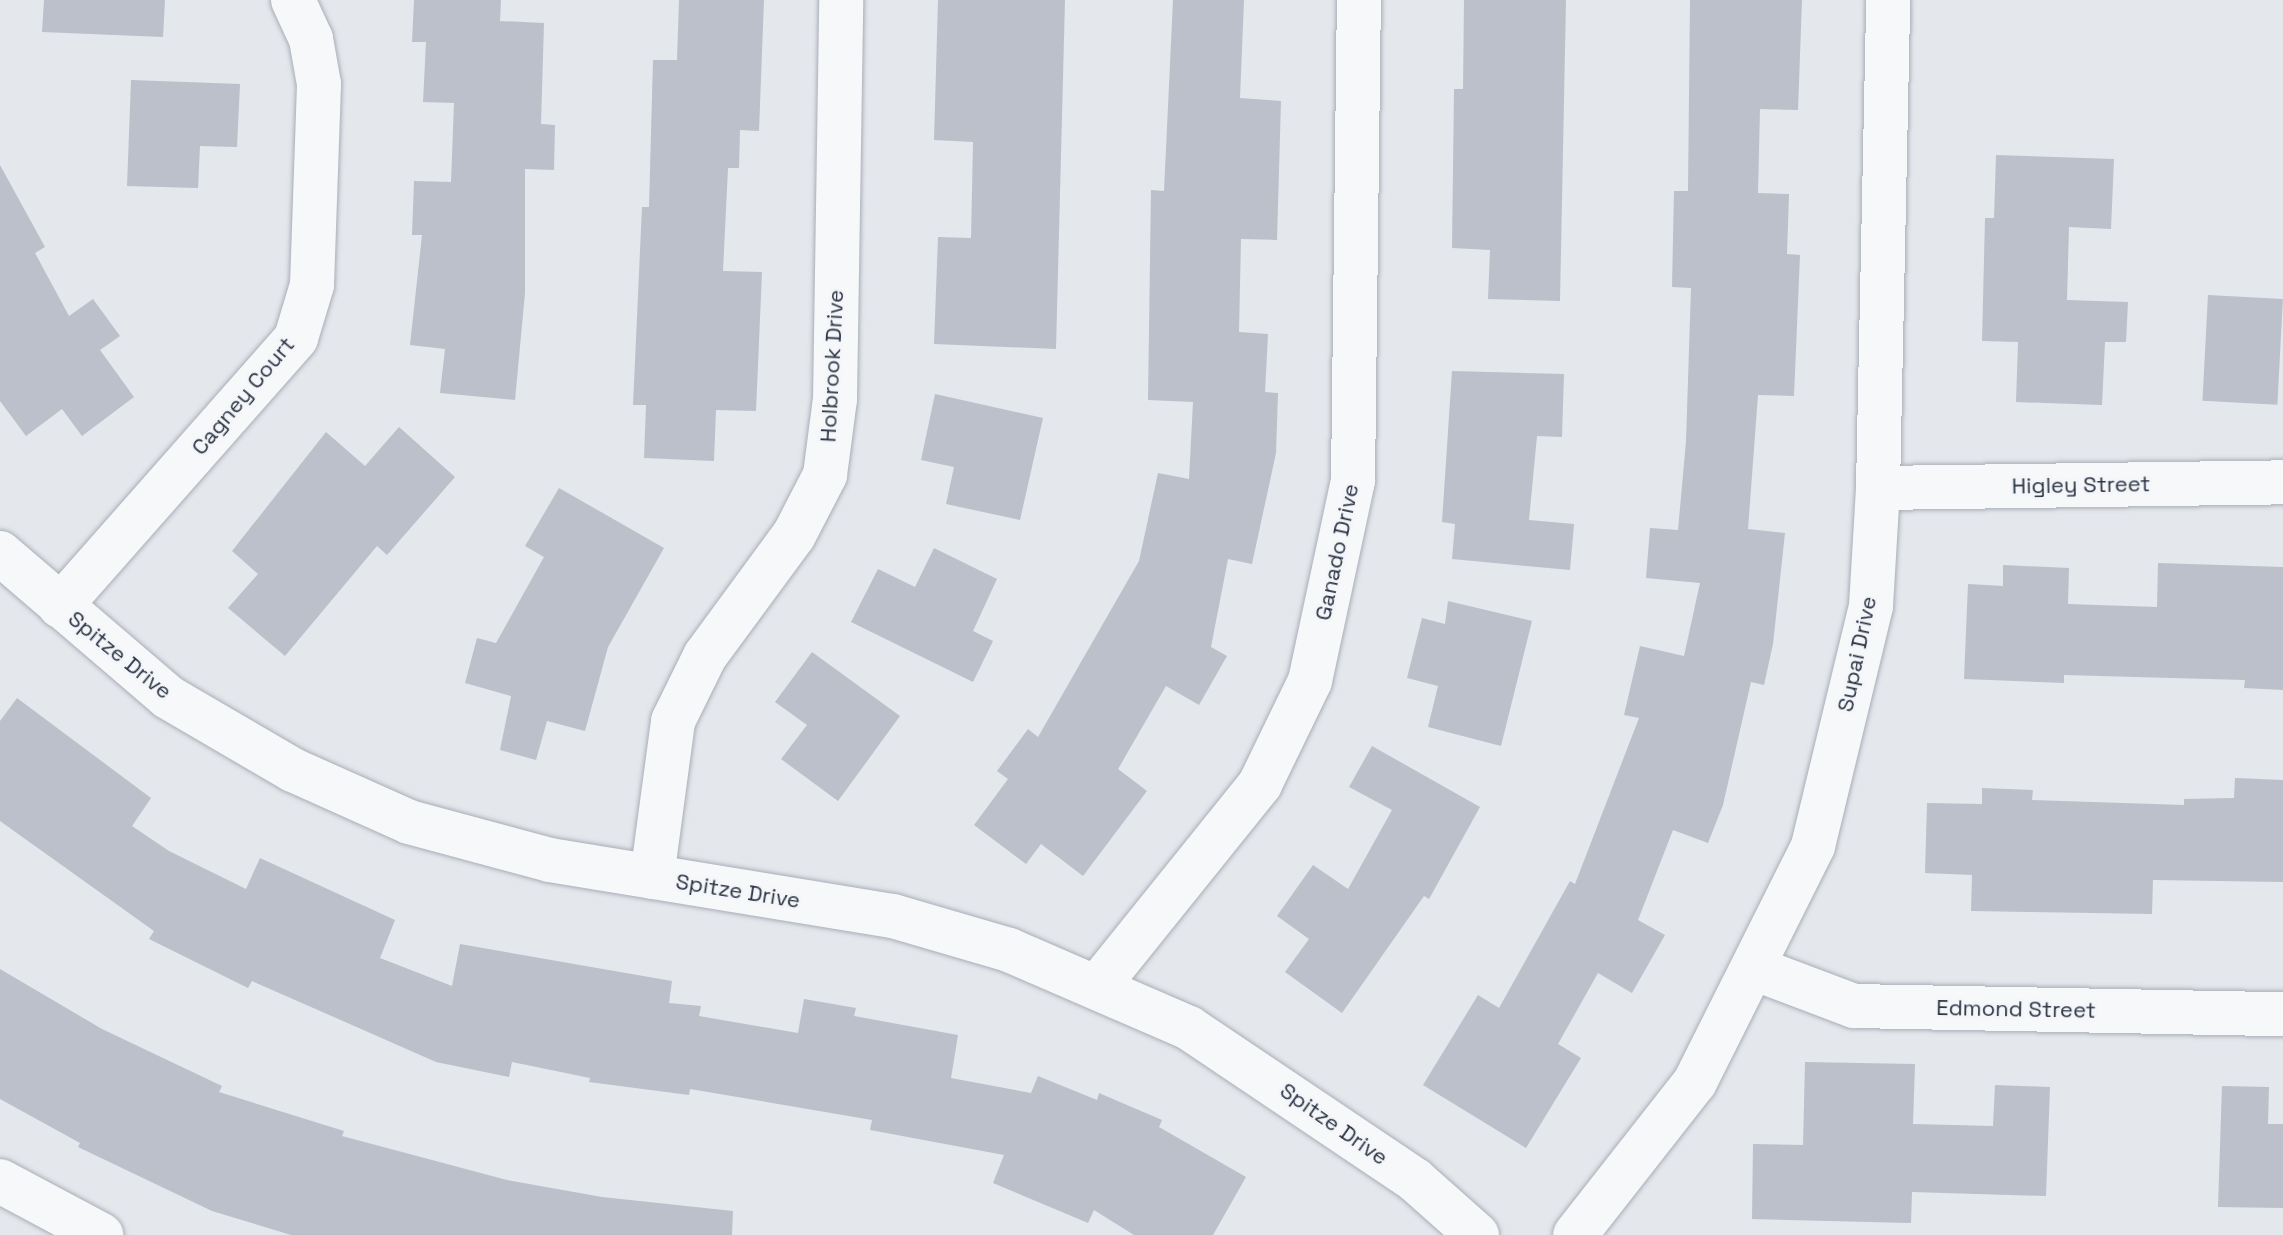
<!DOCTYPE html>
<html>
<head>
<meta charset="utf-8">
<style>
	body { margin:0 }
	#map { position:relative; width:2283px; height:1235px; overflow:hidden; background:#e4e7ec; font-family:"Space Grotesk",sans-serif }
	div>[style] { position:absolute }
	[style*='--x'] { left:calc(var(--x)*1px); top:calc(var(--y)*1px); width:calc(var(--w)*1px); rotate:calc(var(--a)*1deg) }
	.building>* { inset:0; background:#bbc0ca; transform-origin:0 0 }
	.roads { filter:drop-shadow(0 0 2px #a9aeb7) drop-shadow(0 0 2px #a9aeb7) }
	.minor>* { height:44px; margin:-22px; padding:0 22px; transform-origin:22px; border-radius:22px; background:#f7f8fa }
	span { translate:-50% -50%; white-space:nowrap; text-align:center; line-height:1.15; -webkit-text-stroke:6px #f4f6f9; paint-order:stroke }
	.street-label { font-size:22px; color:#2b3445 }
</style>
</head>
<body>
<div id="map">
	<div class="building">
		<div style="clip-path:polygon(44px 0,165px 0,163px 37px,42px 32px)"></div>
		<div style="clip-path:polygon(414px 0,501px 0,500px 21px,544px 23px,541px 124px,555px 125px,554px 170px,525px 169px,525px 293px,515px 400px,440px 393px,445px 349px,410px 345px,422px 235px,412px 235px,414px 181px,451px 182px,454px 103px,423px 102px,426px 42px,412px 42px)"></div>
		<div style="clip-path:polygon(679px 0,764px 0,759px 131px,740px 130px,739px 168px,728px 168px,723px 271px,762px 272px,756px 411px,716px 410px,714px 461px,644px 458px,646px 405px,633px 405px,642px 207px,649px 207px,653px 60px,677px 60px)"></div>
		<div style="clip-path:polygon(938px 0,1065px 0,1056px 349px,934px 344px,938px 237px,971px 238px,973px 142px,934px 140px)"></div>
		<div style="clip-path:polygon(1173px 0,1244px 0,1240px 98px,1281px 101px,1277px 240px,1241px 239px,1239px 332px,1268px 334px,1265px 392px,1278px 393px,1276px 453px,1252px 564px,1228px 559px,1211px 647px,1227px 656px,1199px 705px,1166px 686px,1118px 769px,1147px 791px,1083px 876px,1041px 844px,1026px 864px,974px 825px,1008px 779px,997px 771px,1028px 729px,1038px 737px,1139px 561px,1158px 473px,1189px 479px,1193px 402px,1148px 400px,1151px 190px,1164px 191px)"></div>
		<div style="clip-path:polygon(1464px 0,1566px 0,1560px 301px,1488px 299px,1490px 250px,1452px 248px,1454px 89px,1463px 89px)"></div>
		<div style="clip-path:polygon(1690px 0,1802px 0,1798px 110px,1760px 109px,1758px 193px,1789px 194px,1787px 254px,1800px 255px,1794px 396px,1758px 395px,1748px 529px,1785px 533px,1773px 644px,1764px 685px,1751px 682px,1723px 805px,1708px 843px,1673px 830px,1638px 920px,1665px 935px,1632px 993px,1598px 973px,1558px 1044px,1581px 1058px,1526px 1148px,1423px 1085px,1478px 995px,1499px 1008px,1570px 881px,1575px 884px,1639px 718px,1624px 715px,1640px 646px,1684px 656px,1700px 583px,1646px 578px,1650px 528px,1678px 530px,1686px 441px,1691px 288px,1672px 287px,1674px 191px,1688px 191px)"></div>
		<div style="clip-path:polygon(131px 80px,240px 84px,237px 147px,200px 146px,198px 188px,127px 186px)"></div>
		<div style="clip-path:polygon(1996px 155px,2114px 159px,2111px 229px,2069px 227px,2067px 300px,2128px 302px,2126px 342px,2105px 342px,2102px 405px,2016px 402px,2018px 342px,1982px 341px,1985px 218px,1994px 218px)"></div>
		<div style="clip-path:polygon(0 165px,45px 247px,35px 253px,69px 316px,93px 299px,120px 336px,100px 350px,134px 397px,82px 436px,62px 409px,26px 436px,0 401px)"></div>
		<div style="left:2208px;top:295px;width:75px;height:106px;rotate:3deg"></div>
		<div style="clip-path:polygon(1452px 371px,1564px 374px,1562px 437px,1537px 436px,1529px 520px,1574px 524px,1570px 570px,1452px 559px,1455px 524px,1442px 522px)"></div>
		<div style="clip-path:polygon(935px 394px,1043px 418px,1020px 520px,946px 504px,954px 467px,921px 460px)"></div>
		<div style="clip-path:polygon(399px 427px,455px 477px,387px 555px,377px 546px,285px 656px,228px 608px,258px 574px,232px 551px,326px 432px,365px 466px)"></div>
		<div style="clip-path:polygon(559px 488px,664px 548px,608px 647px,585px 731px,547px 721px,536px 760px,500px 750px,511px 696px,465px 683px,477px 638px,496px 643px,544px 557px,525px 546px)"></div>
		<div style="clip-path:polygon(934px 548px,997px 579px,973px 631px,993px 641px,973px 682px,851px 622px,878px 569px,915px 587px)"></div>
		<div style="clip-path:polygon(2158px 563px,2283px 567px,2283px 690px,2244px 688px,2245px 680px,2064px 675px,2064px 683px,1964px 679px,1968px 584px,2003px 586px,2003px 565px,2069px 568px,2068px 604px,2157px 607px)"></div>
		<div style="clip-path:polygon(1448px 601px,1532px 621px,1501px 746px,1428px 727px,1438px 686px,1407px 678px,1422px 618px,1445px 624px)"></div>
		<div style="clip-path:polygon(812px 652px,900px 716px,838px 801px,781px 759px,807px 725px,775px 702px)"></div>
		<div style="clip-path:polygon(17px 698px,151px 798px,132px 826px,169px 851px,246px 889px,260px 858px,395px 920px,380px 958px,452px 986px,460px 944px,672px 981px,669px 1003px,701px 1006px,699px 1016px,798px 1033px,804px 999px,856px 1008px,854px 1016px,958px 1035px,951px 1078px,1031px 1093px,1038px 1076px,1097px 1100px,1099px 1093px,1162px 1120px,1159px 1127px,1246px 1177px,1213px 1235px,1134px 1235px,1094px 1210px,1088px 1223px,993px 1183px,1004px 1155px,870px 1130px,872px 1120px,690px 1089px,689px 1095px,589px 1082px,590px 1078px,512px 1062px,509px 1077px,436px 1062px,252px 981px,248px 988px,149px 939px,154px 931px,0 821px,0 721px)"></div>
		<div style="clip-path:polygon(1372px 746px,1480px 807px,1429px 899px,1424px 896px,1342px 1013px,1285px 972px,1309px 939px,1277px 916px,1313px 865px,1348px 889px,1392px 810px,1349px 787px)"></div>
		<div style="clip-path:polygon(2235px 778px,2283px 780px,2283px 882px,2153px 880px,2152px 914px,2029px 912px,1971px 911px,1972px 875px,1925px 873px,1927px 803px,1982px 804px,1982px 788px,2033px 790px,2032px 800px,2184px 805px,2184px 799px,2234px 798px)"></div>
		<div style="clip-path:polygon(0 969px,102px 1029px,222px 1086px,219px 1092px,344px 1131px,342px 1136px,507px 1180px,602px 1197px,733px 1211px,732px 1235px,291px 1235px,212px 1211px,78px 1147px,80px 1143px,0 1099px)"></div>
		<div style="clip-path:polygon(1805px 1062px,1915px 1064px,1913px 1124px,1993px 1126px,1995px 1085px,2050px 1087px,2046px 1196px,1912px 1192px,1911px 1223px,1752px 1219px,1753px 1144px,1803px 1145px)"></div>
		<div style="clip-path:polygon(2222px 1086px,2269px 1087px,2268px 1124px,2283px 1124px,2283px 1208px,2218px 1207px)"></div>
	</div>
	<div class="roads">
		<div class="minor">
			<div style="--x:1878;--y:488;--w:405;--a:-0.8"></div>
			<div style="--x:0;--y:553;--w:221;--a:40.6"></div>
			<div style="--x:168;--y:697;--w:145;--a:30.3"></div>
			<div style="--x:293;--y:770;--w:127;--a:24.1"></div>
			<div style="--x:409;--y:822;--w:146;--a:15.1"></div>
			<div style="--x:550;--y:860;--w:348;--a:9.3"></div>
			<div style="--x:893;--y:916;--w:121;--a:16.3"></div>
			<div style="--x:1009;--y:950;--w:196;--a:23.4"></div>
			<div style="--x:1189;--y:1028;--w:272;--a:33.9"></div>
			<div style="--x:1415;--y:1180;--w:83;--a:41.6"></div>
			<div style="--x:60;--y:606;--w:357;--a:-48.6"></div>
			<div style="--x:296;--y:338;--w:55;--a:-73.2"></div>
			<div style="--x:312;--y:285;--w:201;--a:-88"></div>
			<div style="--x:319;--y:84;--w:46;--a:-100.1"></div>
			<div style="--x:311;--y:39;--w:43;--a:-114.8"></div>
			<div style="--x:652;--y:877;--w:157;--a:-82.3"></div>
			<div style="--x:673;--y:721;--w:72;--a:-63.8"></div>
			<div style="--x:705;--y:656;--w:150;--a:-53.7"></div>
			<div style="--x:794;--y:535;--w:68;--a:-62.7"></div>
			<div style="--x:825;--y:475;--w:77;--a:-82.5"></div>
			<div style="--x:835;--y:399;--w:399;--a:-89.1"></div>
			<div style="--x:1756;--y:969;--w:105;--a:20.7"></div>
			<div style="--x:1854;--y:1006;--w:429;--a:1.1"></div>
			<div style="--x:1097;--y:987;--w:260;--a:-51.2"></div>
			<div style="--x:1260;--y:784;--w:114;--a:-64.1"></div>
			<div style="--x:1310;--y:681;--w:205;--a:-77.9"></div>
			<div style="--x:1353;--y:481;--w:481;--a:-89.3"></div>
			<div style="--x:0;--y:1181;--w:115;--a:28.1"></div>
			<div style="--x:1575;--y:1235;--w:194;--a:-51.9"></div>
			<div style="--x:1695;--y:1082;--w:264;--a:-63.4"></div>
			<div style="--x:1813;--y:846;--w:247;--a:-76.4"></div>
			<div style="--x:1871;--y:606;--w:118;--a:-86.6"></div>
			<div style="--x:1878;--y:488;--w:488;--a:-88.8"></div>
		</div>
	</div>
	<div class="street-label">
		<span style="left:832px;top:366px;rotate:-87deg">Holbrook Drive</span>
		<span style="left:243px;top:396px;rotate:-50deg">Cagney Court</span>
		<span style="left:2081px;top:485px;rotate:-1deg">Higley Street</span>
		<span style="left:1337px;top:552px;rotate:-78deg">Ganado Drive</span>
		<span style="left:1857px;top:654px;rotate:-78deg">Supai Drive</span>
		<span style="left:120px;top:655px;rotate:39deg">Spitze Drive</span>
		<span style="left:738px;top:891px;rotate:9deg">Spitze Drive</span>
		<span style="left:2016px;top:1009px;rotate:1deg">Edmond Street</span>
		<span style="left:1334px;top:1124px;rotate:35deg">Spitze Drive</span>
	</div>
</div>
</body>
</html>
